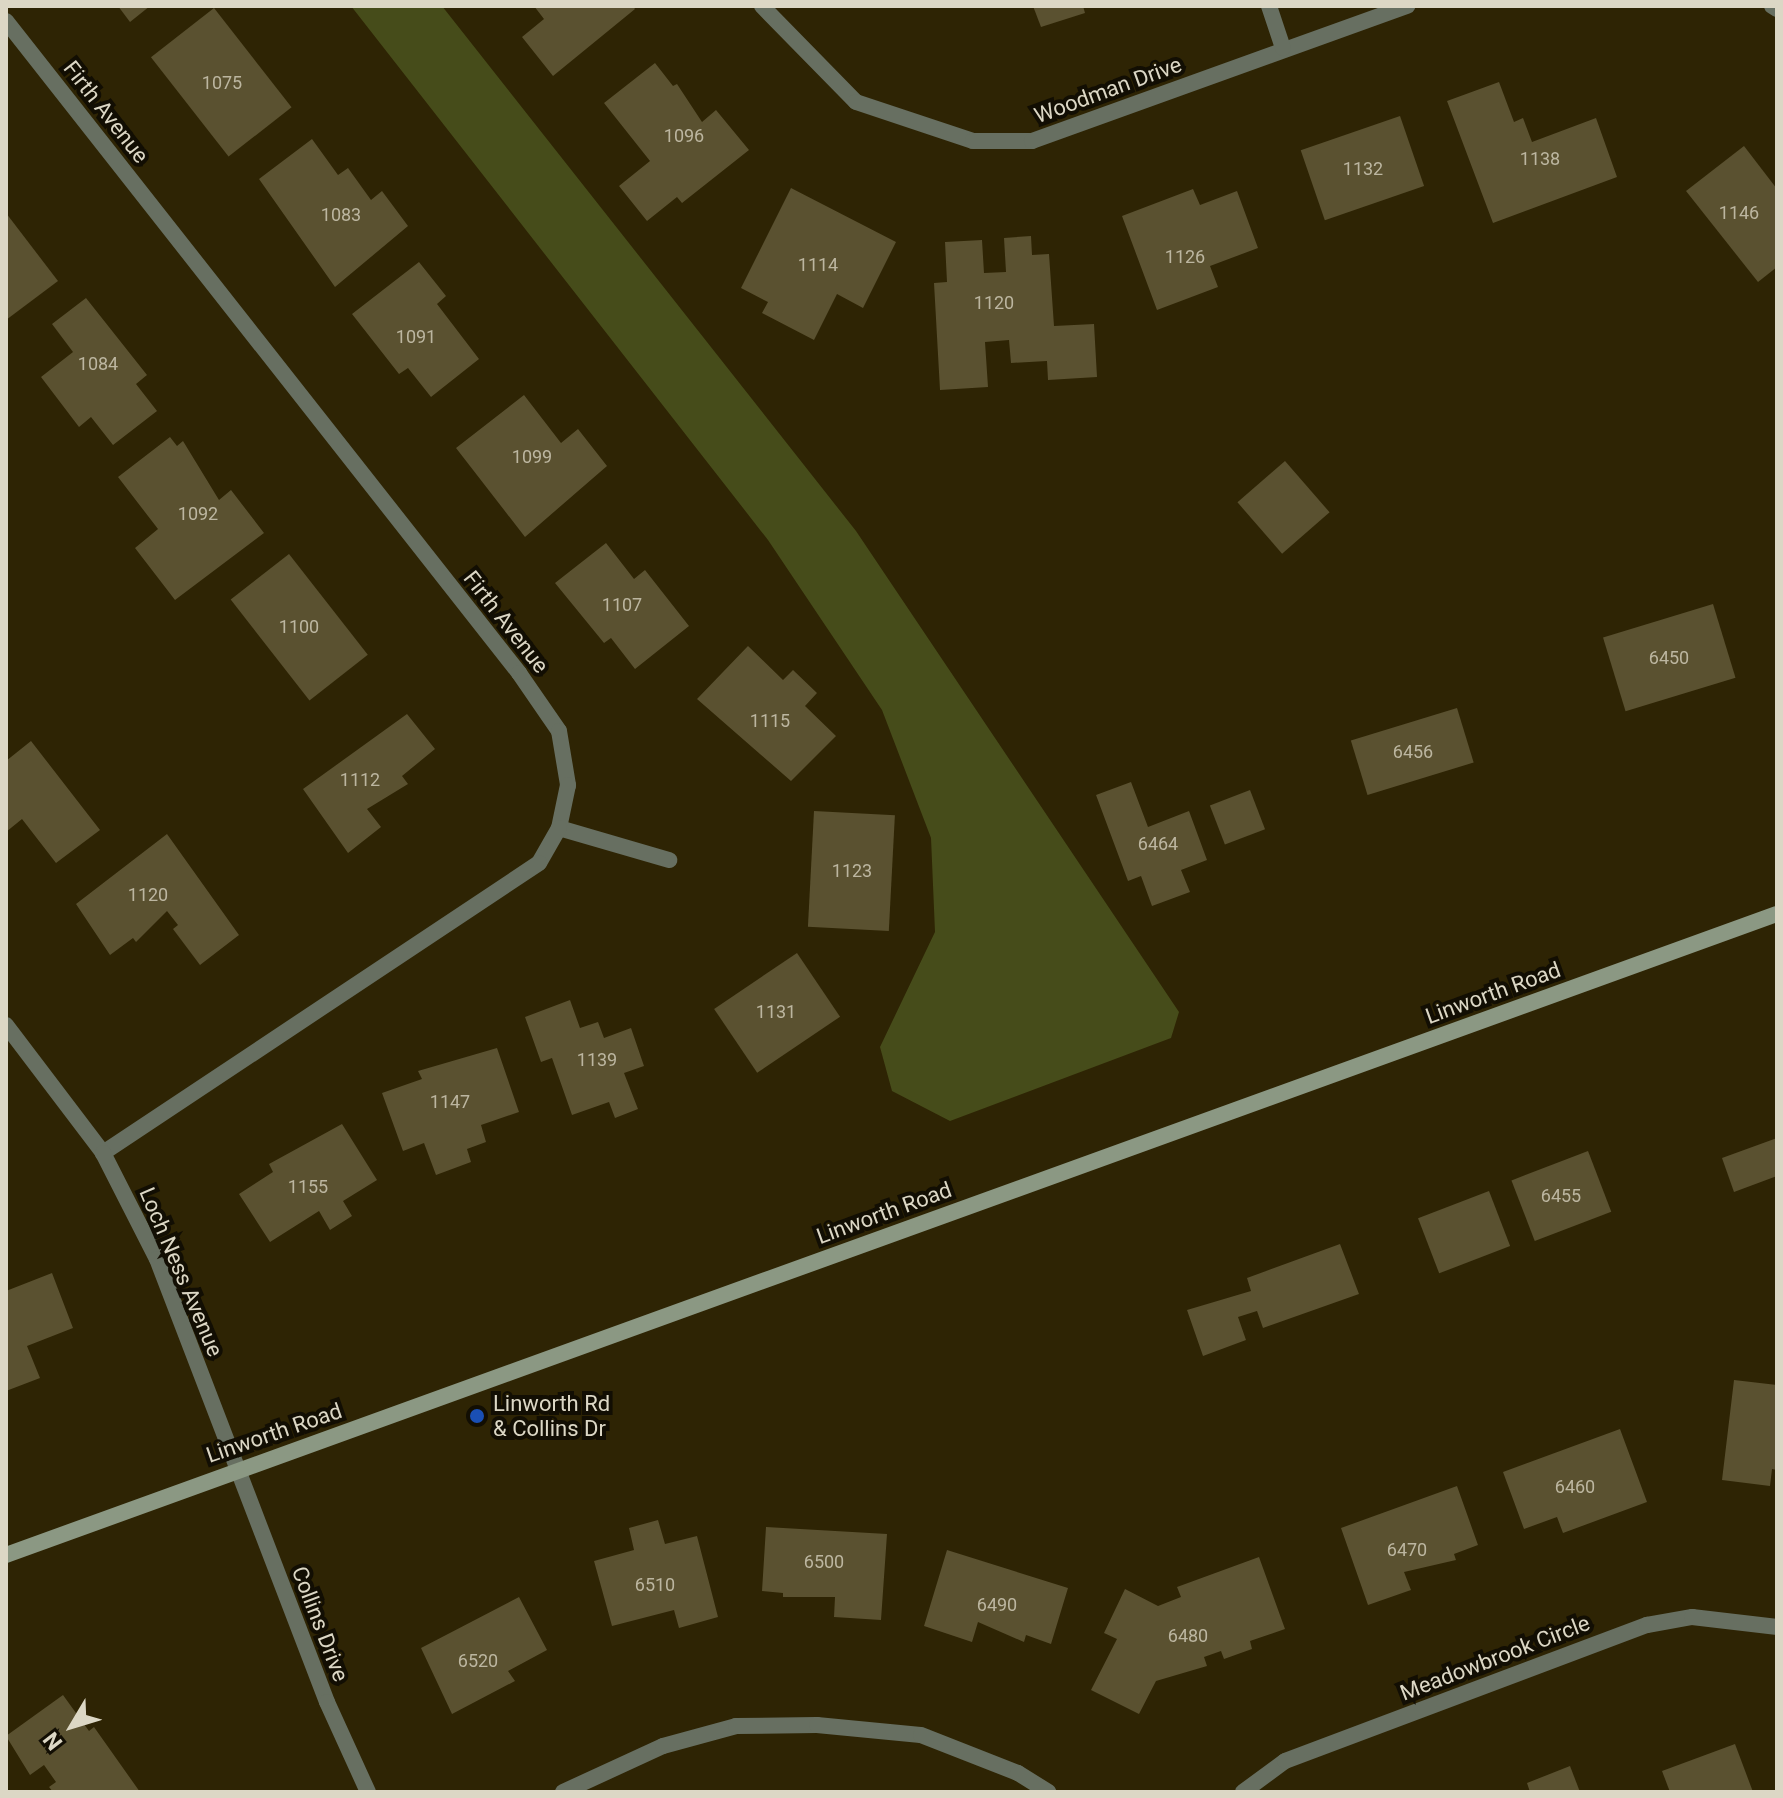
<!DOCTYPE html>
<html>
<head>
<meta charset="utf-8">
<style>
	body { margin:0 }
	#map { position:relative; width:1783px; height:1798px; overflow:hidden; background:#2e2404; font-family:Roboto,sans-serif }
	div>[style] { position:absolute }
	[style*='--x'] { left:calc(var(--x)*1px); top:calc(var(--y)*1px); width:calc(var(--w)*1px); rotate:calc(var(--a)*1deg) }
	.green>* { inset:0; background:#464c1a }
	.building>* { inset:0; background:#5a5130; transform-origin:0 0 }
	.service>* { height:16px; margin:-8px; padding:0 8px; transform-origin:8px; border-radius:8px; background:#676f61 }
	.minor>* { height:16px; margin:-8px; padding:0 8px; transform-origin:8px; border-radius:8px; background:#676f61 }
	.secondary>* { height:16px; margin:-8px; padding:0 8px; transform-origin:8px; border-radius:8px; background:#8b9883 }
	.dots>* { width:22px; height:22px; translate:-50% -50%; box-sizing:border-box; border:4px solid #120e03; border-radius:50% }
	span { translate:-50% -50%; white-space:nowrap; text-align:center; line-height:1.15; -webkit-text-stroke:8px #120e03; paint-order:stroke }
	.number-label { font-size:18px; color:#bcb6a0 }
	.number-label span { -webkit-text-stroke-width:0 }
	.street-label { font-size:22px; color:#dcd7c5 }
	.poi-label { font-size:22px; color:#dcd7c5 }
	.left { translate:0 -50%; text-align:left }
	.frame { position:absolute; inset:0; border:8px solid #dcd7c5; pointer-events:none }
	.north { position:absolute; left:32px; top:1686px; width:80px; height:80px; -webkit-text-stroke:6px #120e03; paint-order:stroke; rotate:232deg; font-size:22px; font-weight:700; line-height:32px; text-align:center; color:#dcd7c5 }
	.north::after { content:''; display:block; margin:auto; width:28px; height:36px; background:#dcd7c5; clip-path:polygon(50% 0,100% 100%,50% 72%,0 100%) }
</style>
</head>
<body>
<div id="map">
	<div class="green">
		<div style="clip-path:polygon(351px 6px,442px 6px,856px 531px,1179px 1012px,1171px 1038px,950px 1121px,892px 1091px,880px 1047px,935px 932px,931px 838px,882px 710px,768px 540px)"></div>
	</div>
	<div class="building">
		<div style="clip-path:polygon(118px 6px,150px 6px,130px 22px)"></div>
		<div style="clip-path:polygon(534px 6px,633px 6px,635px 9px,553px 76px,522px 37px,544px 19px)"></div>
		<div style="clip-path:polygon(1033px 6px,1083px 6px,1085px 13px,1041px 27px)"></div>
		<div style="left:214px;top:8px;width:126px;height:80px;rotate:52deg"></div>
		<div style="clip-path:polygon(655px 63px,673px 86px,677px 84px,702px 122px,716px 110px,749px 150px,682px 203px,677px 197px,647px 221px,619px 186px,650px 161px,604px 103px)"></div>
		<div style="clip-path:polygon(1499px 82px,1514px 122px,1523px 118px,1532px 142px,1596px 118px,1617px 177px,1493px 223px,1447px 101px)"></div>
		<div style="left:1400px;top:116px;width:74px;height:105px;rotate:71deg"></div>
		<div style="clip-path:polygon(312px 139px,338px 175px,348px 168px,371px 200px,382px 191px,408px 226px,335px 287px,259px 179px)"></div>
		<div style="clip-path:polygon(1744px 146px,1777px 189px,1777px 267px,1758px 282px,1686px 191px)"></div>
		<div style="clip-path:polygon(791px 188px,896px 242px,863px 308px,837px 294px,814px 340px,762px 313px,768px 302px,741px 288px)"></div>
		<div style="clip-path:polygon(1193px 189px,1200px 205px,1237px 191px,1258px 248px,1210px 266px,1218px 287px,1157px 310px,1122px 216px)"></div>
		<div style="clip-path:polygon(6px 213px,58px 281px,6px 320px)"></div>
		<div style="clip-path:polygon(1031px 236px,1032px 255px,1049px 254px,1054px 326px,1094px 324px,1097px 377px,1048px 380px,1047px 361px,1011px 363px,1009px 340px,985px 342px,988px 387px,940px 390px,934px 283px,947px 282px,945px 242px,982px 240px,984px 273px,1006px 272px,1004px 238px)"></div>
		<div style="clip-path:polygon(419px 262px,446px 296px,437px 304px,479px 359px,431px 397px,408px 368px,399px 374px,352px 314px)"></div>
		<div style="clip-path:polygon(86px 298px,147px 375px,136px 384px,157px 411px,113px 445px,91px 417px,79px 427px,41px 377px,73px 352px,52px 324px)"></div>
		<div style="clip-path:polygon(524px 395px,561px 443px,578px 429px,607px 466px,525px 537px,456px 448px)"></div>
		<div style="clip-path:polygon(170px 437px,177px 446px,183px 441px,219px 500px,231px 490px,264px 533px,175px 600px,135px 548px,158px 529px,118px 477px)"></div>
		<div style="left:1285px;top:461px;width:68px;height:63px;rotate:49deg"></div>
		<div style="clip-path:polygon(606px 543px,634px 579px,645px 570px,689px 626px,635px 669px,611px 638px,604px 643px,555px 583px)"></div>
		<div style="left:289px;top:554px;width:128px;height:74px;rotate:52deg"></div>
		<div style="left:1713px;top:604px;width:77px;height:115px;rotate:73deg"></div>
		<div style="clip-path:polygon(748px 646px,783px 680px,793px 670px,817px 693px,805px 706px,836px 736px,791px 781px,697px 699px)"></div>
		<div style="left:1457px;top:708px;width:57px;height:111px;rotate:73deg"></div>
		<div style="clip-path:polygon(407px 714px,435px 749px,402px 776px,408px 784px,367px 809px,381px 827px,348px 853px,303px 789px)"></div>
		<div style="clip-path:polygon(31px 741px,100px 830px,56px 863px,22px 819px,6px 832px,6px 761px)"></div>
		<div style="clip-path:polygon(1131px 782px,1148px 827px,1189px 811px,1207px 860px,1181px 870px,1190px 892px,1152px 906px,1141px 876px,1128px 881px,1096px 795px)"></div>
		<div style="left:1250px;top:790px;width:42px;height:43px;rotate:69deg"></div>
		<div style="left:814px;top:811px;width:81px;height:116px;rotate:3deg"></div>
		<div style="clip-path:polygon(167px 834px,239px 935px,200px 965px,173px 929px,178px 925px,167px 911px,136px 942px,133px 938px,110px 955px,76px 904px)"></div>
		<div style="left:797px;top:953px;width:77px;height:100px;rotate:56deg"></div>
		<div style="clip-path:polygon(570px 1000px,580px 1028px,598px 1022px,604px 1038px,631px 1028px,644px 1066px,624px 1073px,638px 1109px,615px 1118px,609px 1102px,572px 1115px,552px 1058px,541px 1062px,525px 1017px)"></div>
		<div style="clip-path:polygon(497px 1048px,519px 1112px,481px 1125px,486px 1142px,467px 1149px,471px 1162px,436px 1175px,424px 1143px,403px 1151px,382px 1093px,422px 1079px,418px 1071px)"></div>
		<div style="clip-path:polygon(342px 1124px,377px 1180px,343px 1201px,352px 1216px,330px 1230px,319px 1211px,270px 1242px,239px 1194px,273px 1172px,269px 1164px)"></div>
		<div style="clip-path:polygon(1777px 1138px,1777px 1176px,1734px 1192px,1722px 1158px)"></div>
		<div style="left:1588px;top:1151px;width:65px;height:82px;rotate:69deg"></div>
		<div style="left:1489px;top:1191px;width:59px;height:76px;rotate:69deg"></div>
		<div style="clip-path:polygon(1340px 1244px,1359px 1294px,1263px 1328px,1257px 1311px,1238px 1317px,1246px 1340px,1203px 1356px,1187px 1310px,1251px 1291px,1247px 1278px)"></div>
		<div style="clip-path:polygon(52px 1273px,73px 1328px,27px 1346px,40px 1378px,6px 1391px,6px 1291px)"></div>
		<div style="clip-path:polygon(1734px 1380px,1777px 1385px,1777px 1470px,1772px 1469px,1770px 1486px,1722px 1480px)"></div>
		<div style="clip-path:polygon(1620px 1429px,1647px 1502px,1563px 1533px,1557px 1517px,1524px 1529px,1503px 1472px)"></div>
		<div style="clip-path:polygon(1457px 1486px,1478px 1545px,1454px 1554px,1456px 1560px,1404px 1572px,1411px 1590px,1368px 1605px,1341px 1528px)"></div>
		<div style="clip-path:polygon(658px 1520px,665px 1544px,697px 1536px,718px 1617px,679px 1628px,674px 1610px,612px 1626px,594px 1561px,634px 1550px,629px 1528px)"></div>
		<div style="clip-path:polygon(766px 1527px,887px 1534px,881px 1620px,834px 1617px,835px 1597px,783px 1597px,783px 1593px,762px 1591px)"></div>
		<div style="clip-path:polygon(947px 1550px,1068px 1588px,1051px 1644px,1026px 1635px,1024px 1642px,978px 1622px,972px 1642px,924px 1626px)"></div>
		<div style="clip-path:polygon(1259px 1557px,1285px 1629px,1250px 1641px,1252px 1649px,1224px 1659px,1221px 1651px,1204px 1657px,1207px 1666px,1156px 1681px,1139px 1714px,1091px 1690px,1117px 1639px,1104px 1633px,1125px 1589px,1158px 1606px,1181px 1597px,1177px 1587px)"></div>
		<div style="clip-path:polygon(519px 1597px,547px 1650px,508px 1671px,515px 1681px,452px 1714px,421px 1648px)"></div>
		<div style="clip-path:polygon(63px 1695px,89px 1731px,94px 1727px,140px 1792px,53px 1792px,49px 1787px,56px 1782px,44px 1765px,30px 1775px,6px 1736px)"></div>
		<div style="clip-path:polygon(1735px 1744px,1753px 1792px,1670px 1792px,1662px 1771px)"></div>
		<div style="clip-path:polygon(1570px 1766px,1580px 1792px,1530px 1792px,1527px 1783px)"></div>
	</div>
	<div class="service">
		<div style="--x:559;--y:828;--w:115;--a:16.2"></div>
	</div>
	<div class="minor">
		<div style="--x:762;--y:6;--w:134;--a:45.6"></div>
		<div style="--x:856;--y:102;--w:123;--a:18.4"></div>
		<div style="--x:973;--y:141;--w:59;--a:0"></div>
		<div style="--x:1032;--y:141;--w:399;--a:-19.8"></div>
		<div style="--x:1269;--y:6;--w:44;--a:71.6"></div>
		<div style="--x:1772;--y:6;--w:6;--a:31"></div>
		<div style="--x:6;--y:21;--w:830;--a:51.8"></div>
		<div style="--x:519;--y:673;--w:70;--a:55.4"></div>
		<div style="--x:559;--y:731;--w:55;--a:80.5"></div>
		<div style="--x:568;--y:785;--w:44;--a:101.8"></div>
		<div style="--x:559;--y:828;--w:40;--a:119.7"></div>
		<div style="--x:539;--y:863;--w:524;--a:146.37"></div>
		<div style="--x:6;--y:1025;--w:161;--a:52.8"></div>
		<div style="--x:103;--y:1153;--w:119;--a:63"></div>
		<div style="--x:157;--y:1259;--w:474;--a:69"></div>
		<div style="--x:327;--y:1702;--w:99;--a:65.5"></div>
		<div style="--x:563;--y:1792;--w:110;--a:-24.7"></div>
		<div style="--x:663;--y:1746;--w:76;--a:-15.3"></div>
		<div style="--x:736;--y:1726;--w:81;--a:-0.7"></div>
		<div style="--x:817;--y:1725;--w:104;--a:5.5"></div>
		<div style="--x:921;--y:1735;--w:104;--a:21.4"></div>
		<div style="--x:1018;--y:1773;--w:36;--a:32"></div>
		<div style="--x:1243;--y:1792;--w:52;--a:-36.4"></div>
		<div style="--x:1285;--y:1761;--w:387;--a:-20.6"></div>
		<div style="--x:1647;--y:1625;--w:46;--a:-10.1"></div>
		<div style="--x:1692;--y:1617;--w:86;--a:6.7"></div>
	</div>
	<div class="secondary">
		<div style="--x:6;--y:1555;--w:1883;--a:-19.9"></div>
	</div>
	<div class="dots">
		<div style="left:477px;top:1416px;background:#1a4fb4"></div>
	</div>
	<div class="number-label">
		<span style="left:222px;top:83px">1075</span>
		<span style="left:684px;top:136px">1096</span>
		<span style="left:1540px;top:159px">1138</span>
		<span style="left:1363px;top:169px">1132</span>
		<span style="left:1739px;top:213px">1146</span>
		<span style="left:341px;top:215px">1083</span>
		<span style="left:1185px;top:257px">1126</span>
		<span style="left:818px;top:265px">1114</span>
		<span style="left:994px;top:303px">1120</span>
		<span style="left:416px;top:337px">1091</span>
		<span style="left:98px;top:364px">1084</span>
		<span style="left:532px;top:457px">1099</span>
		<span style="left:198px;top:514px">1092</span>
		<span style="left:622px;top:605px">1107</span>
		<span style="left:299px;top:627px">1100</span>
		<span style="left:1669px;top:658px">6450</span>
		<span style="left:770px;top:721px">1115</span>
		<span style="left:1413px;top:752px">6456</span>
		<span style="left:360px;top:780px">1112</span>
		<span style="left:1158px;top:844px">6464</span>
		<span style="left:852px;top:871px">1123</span>
		<span style="left:148px;top:895px">1120</span>
		<span style="left:776px;top:1012px">1131</span>
		<span style="left:597px;top:1060px">1139</span>
		<span style="left:450px;top:1102px">1147</span>
		<span style="left:308px;top:1187px">1155</span>
		<span style="left:1561px;top:1196px">6455</span>
		<span style="left:1575px;top:1487px">6460</span>
		<span style="left:1407px;top:1550px">6470</span>
		<span style="left:824px;top:1562px">6500</span>
		<span style="left:655px;top:1585px">6510</span>
		<span style="left:997px;top:1605px">6490</span>
		<span style="left:1188px;top:1636px">6480</span>
		<span style="left:478px;top:1661px">6520</span>
	</div>
	<div class="street-label">
		<span style="left:1108px;top:90px;rotate:-20deg">Woodman Drive</span>
		<span style="left:106px;top:112px;rotate:52deg">Firth Avenue</span>
		<span style="left:506px;top:622px;rotate:52deg">Firth Avenue</span>
		<span style="left:1493px;top:993px;rotate:-20deg">Linworth Road</span>
		<span style="left:884px;top:1213px;rotate:-20deg">Linworth Road</span>
		<span style="left:181px;top:1272px;rotate:67deg">Loch Ness Avenue</span>
		<span style="left:274px;top:1433px;rotate:-19deg">Linworth Road</span>
		<span style="left:320px;top:1624px;rotate:69deg">Collins Drive</span>
		<span style="left:1495px;top:1658px;rotate:-21deg">Meadowbrook Circle</span>
	</div>
	<div class="poi-label">
		<span class="left" style="left:493px;top:1416px">Linworth Rd<br>&amp; Collins Dr</span>
	</div>
	<div class="frame"></div>
	<div class="north">N</div>
</div>
</body>
</html>
